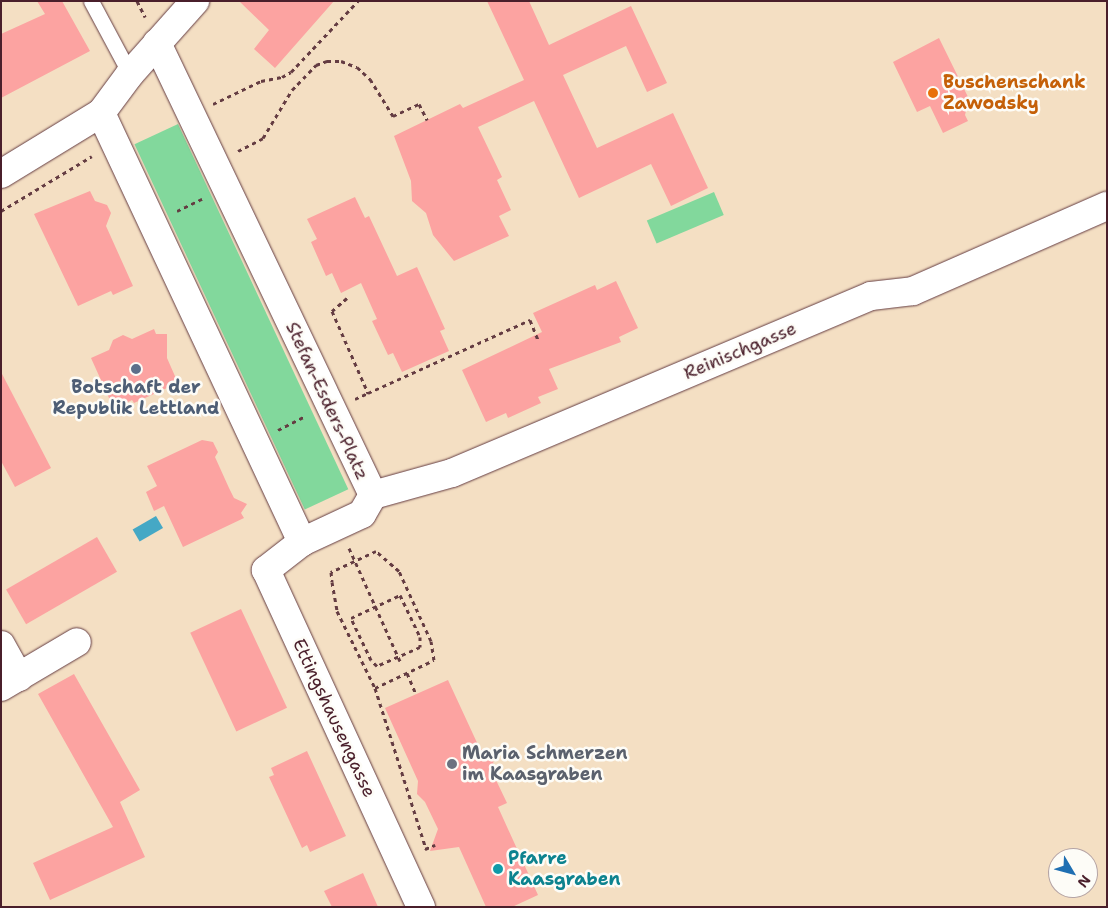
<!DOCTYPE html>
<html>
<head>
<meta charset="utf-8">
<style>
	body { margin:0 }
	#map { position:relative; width:1108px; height:908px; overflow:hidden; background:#f4dfc3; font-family:"Shantell Sans",sans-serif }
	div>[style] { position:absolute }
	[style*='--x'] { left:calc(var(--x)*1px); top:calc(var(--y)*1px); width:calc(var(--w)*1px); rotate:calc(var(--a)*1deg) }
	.green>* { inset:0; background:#82d89c; transform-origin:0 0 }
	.water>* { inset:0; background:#45a8c5; transform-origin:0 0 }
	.building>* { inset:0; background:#fca3a1; transform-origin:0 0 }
	.path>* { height:3px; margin-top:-1.5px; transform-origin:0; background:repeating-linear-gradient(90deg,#643c42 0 4px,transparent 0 8px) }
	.roads { filter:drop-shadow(0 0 1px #643c42) drop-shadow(0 0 1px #643c42) }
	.service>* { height:15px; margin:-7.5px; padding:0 7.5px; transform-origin:7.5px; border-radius:7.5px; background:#fff }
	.minor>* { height:28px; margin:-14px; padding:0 14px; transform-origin:14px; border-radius:14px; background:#fff }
	.dots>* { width:14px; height:14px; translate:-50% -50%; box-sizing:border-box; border:2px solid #fdfcf7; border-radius:50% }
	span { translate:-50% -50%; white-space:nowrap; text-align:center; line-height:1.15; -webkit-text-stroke:5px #fdfcf7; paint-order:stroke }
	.food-label { font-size:18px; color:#c56008; font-weight:700 }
	.left { translate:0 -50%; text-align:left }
	.street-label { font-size:18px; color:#4a1f2b }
	.service-label { font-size:18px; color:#4e5e75; font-weight:700 }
	.worship-label { font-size:18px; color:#5b616d; font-weight:700 }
	.culture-label { font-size:18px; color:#0d838f; font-weight:700 }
	.frame { position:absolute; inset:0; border:2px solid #4a1f2b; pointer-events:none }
	.north { position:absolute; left:1048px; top:848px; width:50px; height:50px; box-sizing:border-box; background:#fdfcf7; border:1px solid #b5a4a5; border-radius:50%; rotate:127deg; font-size:14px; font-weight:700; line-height:20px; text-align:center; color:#4a1f2b }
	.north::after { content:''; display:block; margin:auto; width:18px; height:22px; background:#1f6fb2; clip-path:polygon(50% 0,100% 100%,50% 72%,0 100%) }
</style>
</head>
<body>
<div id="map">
	<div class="green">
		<div style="left:178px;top:124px;width:403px;height:48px;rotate:65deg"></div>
		<div style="left:714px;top:192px;width:25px;height:73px;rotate:67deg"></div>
	</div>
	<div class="water">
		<div style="left:156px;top:516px;width:14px;height:27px;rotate:60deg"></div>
	</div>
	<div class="building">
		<div style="clip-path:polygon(37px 1px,62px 1px,90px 51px,1px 98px,1px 34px,45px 14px)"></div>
		<div style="clip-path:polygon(239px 1px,334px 1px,275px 68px,254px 49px,269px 30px)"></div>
		<div style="clip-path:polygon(487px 1px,529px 1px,549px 45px,631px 6px,667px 83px,647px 92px,626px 46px,563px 75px,597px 148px,673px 113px,708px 188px,671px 206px,651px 164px,579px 198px,534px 101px,478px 127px,502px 177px,497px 180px,511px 210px,499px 216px,509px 236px,454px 261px,433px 235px,426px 213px,412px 201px,411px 181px,394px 136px,460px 104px,463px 108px,524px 80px)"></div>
		<div style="clip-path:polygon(939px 38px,969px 99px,965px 115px,968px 121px,943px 133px,930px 106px,917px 112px,893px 62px)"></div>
		<div style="clip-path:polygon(90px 191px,95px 201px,107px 205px,111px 213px,106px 226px,133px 286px,113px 295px,111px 291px,78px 306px,34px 214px)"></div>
		<div style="clip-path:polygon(355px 197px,365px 218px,369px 216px,397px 276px,417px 267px,445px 329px,440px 331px,449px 351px,402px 372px,393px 353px,388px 355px,372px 321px,377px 319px,361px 283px,341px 293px,332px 273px,326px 276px,311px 242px,317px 239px,307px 219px)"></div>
		<div style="clip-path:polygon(616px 281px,638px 328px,619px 337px,621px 342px,549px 369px,558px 389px,538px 397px,541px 403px,508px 418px,506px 413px,486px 422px,462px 370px,542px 332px,533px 313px,595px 285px,597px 290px)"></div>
		<div style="clip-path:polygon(154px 329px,156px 334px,167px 334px,167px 358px,178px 383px,134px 403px,132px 400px,114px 409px,91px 358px,109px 350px,113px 340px,123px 335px,132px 339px)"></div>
		<div style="clip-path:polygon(1px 372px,51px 468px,15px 487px,1px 461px)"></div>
		<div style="clip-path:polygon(202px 440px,213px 442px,218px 452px,215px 457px,229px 488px,234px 498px,247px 504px,241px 513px,244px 518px,183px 547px,164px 506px,154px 511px,146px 492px,157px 486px,147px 466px)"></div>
		<div style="left:97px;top:537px;width:40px;height:105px;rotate:60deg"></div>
		<div style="left:241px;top:609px;width:109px;height:56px;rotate:65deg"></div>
		<div style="clip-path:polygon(74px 674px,140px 790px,120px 802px,145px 857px,50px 900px,33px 863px,113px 827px,38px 694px)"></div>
		<div style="clip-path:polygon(448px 680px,479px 747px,493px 760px,495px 778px,507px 803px,498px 807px,538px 895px,512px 907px,486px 907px,459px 847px,430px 851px,438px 829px,425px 802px,417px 794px,418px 781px,385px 708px)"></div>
		<div style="clip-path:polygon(307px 751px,346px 836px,310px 852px,307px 845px,302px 848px,269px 777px,274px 775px,271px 768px)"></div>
		<div style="clip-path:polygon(363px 873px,378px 907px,332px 907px,324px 891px)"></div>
	</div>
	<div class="path">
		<div style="--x:137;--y:1;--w:18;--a:63"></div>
		<div style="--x:213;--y:104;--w:53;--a:-25.6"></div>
		<div style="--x:261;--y:81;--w:21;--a:-11"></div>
		<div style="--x:282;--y:77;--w:10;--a:-29"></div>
		<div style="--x:291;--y:72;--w:98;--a:-46.7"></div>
		<div style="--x:238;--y:151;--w:28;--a:-27"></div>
		<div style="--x:263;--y:138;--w:56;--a:-58.9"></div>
		<div style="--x:292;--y:90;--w:35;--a:-46"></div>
		<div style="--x:316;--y:65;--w:12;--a:-20"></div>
		<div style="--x:327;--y:61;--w:14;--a:0"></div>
		<div style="--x:341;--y:61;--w:17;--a:21"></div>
		<div style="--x:357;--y:67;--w:18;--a:43"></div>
		<div style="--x:370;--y:79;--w:44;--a:58.1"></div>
		<div style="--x:393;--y:116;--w:29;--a:-25"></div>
		<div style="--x:419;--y:104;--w:18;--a:63"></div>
		<div style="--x:1;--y:211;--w:106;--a:-31.1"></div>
		<div style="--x:177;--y:211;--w:28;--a:-26"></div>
		<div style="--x:347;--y:298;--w:20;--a:139"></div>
		<div style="--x:332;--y:311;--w:90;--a:66.3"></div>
		<div style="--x:368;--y:393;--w:178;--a:-24.3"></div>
		<div style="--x:530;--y:320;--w:22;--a:68"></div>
		<div style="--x:355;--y:399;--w:14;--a:-25"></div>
		<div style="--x:278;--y:430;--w:31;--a:-27"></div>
		<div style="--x:349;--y:548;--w:124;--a:65.7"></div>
		<div style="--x:400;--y:595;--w:47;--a:64.5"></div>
		<div style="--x:420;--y:637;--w:10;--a:90"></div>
		<div style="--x:420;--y:647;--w:47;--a:156.2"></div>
		<div style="--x:377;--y:666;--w:8;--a:-135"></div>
		<div style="--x:371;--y:660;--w:47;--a:-115.5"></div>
		<div style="--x:351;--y:618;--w:54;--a:-25.1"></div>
		<div style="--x:407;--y:673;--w:23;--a:67"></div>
		<div style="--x:375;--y:688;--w:65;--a:-25.4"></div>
		<div style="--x:434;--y:660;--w:19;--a:-99"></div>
		<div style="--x:431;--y:641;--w:77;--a:-114.6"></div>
		<div style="--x:399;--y:571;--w:30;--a:-139"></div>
		<div style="--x:376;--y:551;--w:50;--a:155"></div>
		<div style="--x:331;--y:572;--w:10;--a:84"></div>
		<div style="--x:332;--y:582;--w:29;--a:80"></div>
		<div style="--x:337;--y:611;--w:86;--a:63.7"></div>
		<div style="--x:375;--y:688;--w:169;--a:72.4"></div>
		<div style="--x:425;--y:849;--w:11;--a:-22"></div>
	</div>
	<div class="roads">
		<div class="service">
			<div style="--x:91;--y:1;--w:83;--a:61.9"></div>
		</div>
		<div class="minor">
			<div style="--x:157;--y:43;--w:501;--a:64.46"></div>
			<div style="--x:101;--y:113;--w:474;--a:64.9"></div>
			<div style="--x:1;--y:174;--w:117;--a:-31.4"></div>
			<div style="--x:101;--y:113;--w:49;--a:-53.4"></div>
			<div style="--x:130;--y:74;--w:98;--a:-48.3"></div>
			<div style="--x:373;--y:495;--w:82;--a:-15.6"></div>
			<div style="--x:452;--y:473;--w:455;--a:-22.9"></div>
			<div style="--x:871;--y:296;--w:42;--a:-6.8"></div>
			<div style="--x:913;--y:291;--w:212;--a:-23.7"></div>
			<div style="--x:373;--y:495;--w:22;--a:120"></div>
			<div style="--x:362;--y:514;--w:66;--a:155"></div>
			<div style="--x:302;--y:542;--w:46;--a:142.1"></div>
			<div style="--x:266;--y:570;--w:371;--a:65.3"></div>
			<div style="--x:1;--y:645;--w:37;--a:61"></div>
			<div style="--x:1;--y:687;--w:88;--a:-30.6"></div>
		</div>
	</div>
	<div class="dots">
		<div style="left:933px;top:93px;background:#e8710a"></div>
		<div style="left:136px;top:369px;background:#5c6f8a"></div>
		<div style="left:452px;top:764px;background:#6b7280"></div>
		<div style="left:498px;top:869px;background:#0f9aa8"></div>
	</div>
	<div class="food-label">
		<span class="left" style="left:943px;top:93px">Buschenschank<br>Zawodsky</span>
	</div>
	<div class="street-label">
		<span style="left:740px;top:351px;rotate:-23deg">Reinischgasse</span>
		<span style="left:327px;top:401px;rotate:65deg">Stefan-Esders-Platz</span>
		<span style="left:334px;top:718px;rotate:65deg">Ettingshausengasse</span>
	</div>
	<div class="service-label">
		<span style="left:136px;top:398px">Botschaft der<br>Republik Lettland</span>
	</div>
	<div class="worship-label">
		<span class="left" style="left:462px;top:764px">Maria Schmerzen<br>im Kaasgraben</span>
	</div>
	<div class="culture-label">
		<span class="left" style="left:508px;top:869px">Pfarre<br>Kaasgraben</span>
	</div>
	<div class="frame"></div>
	<div class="north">N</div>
</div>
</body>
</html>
